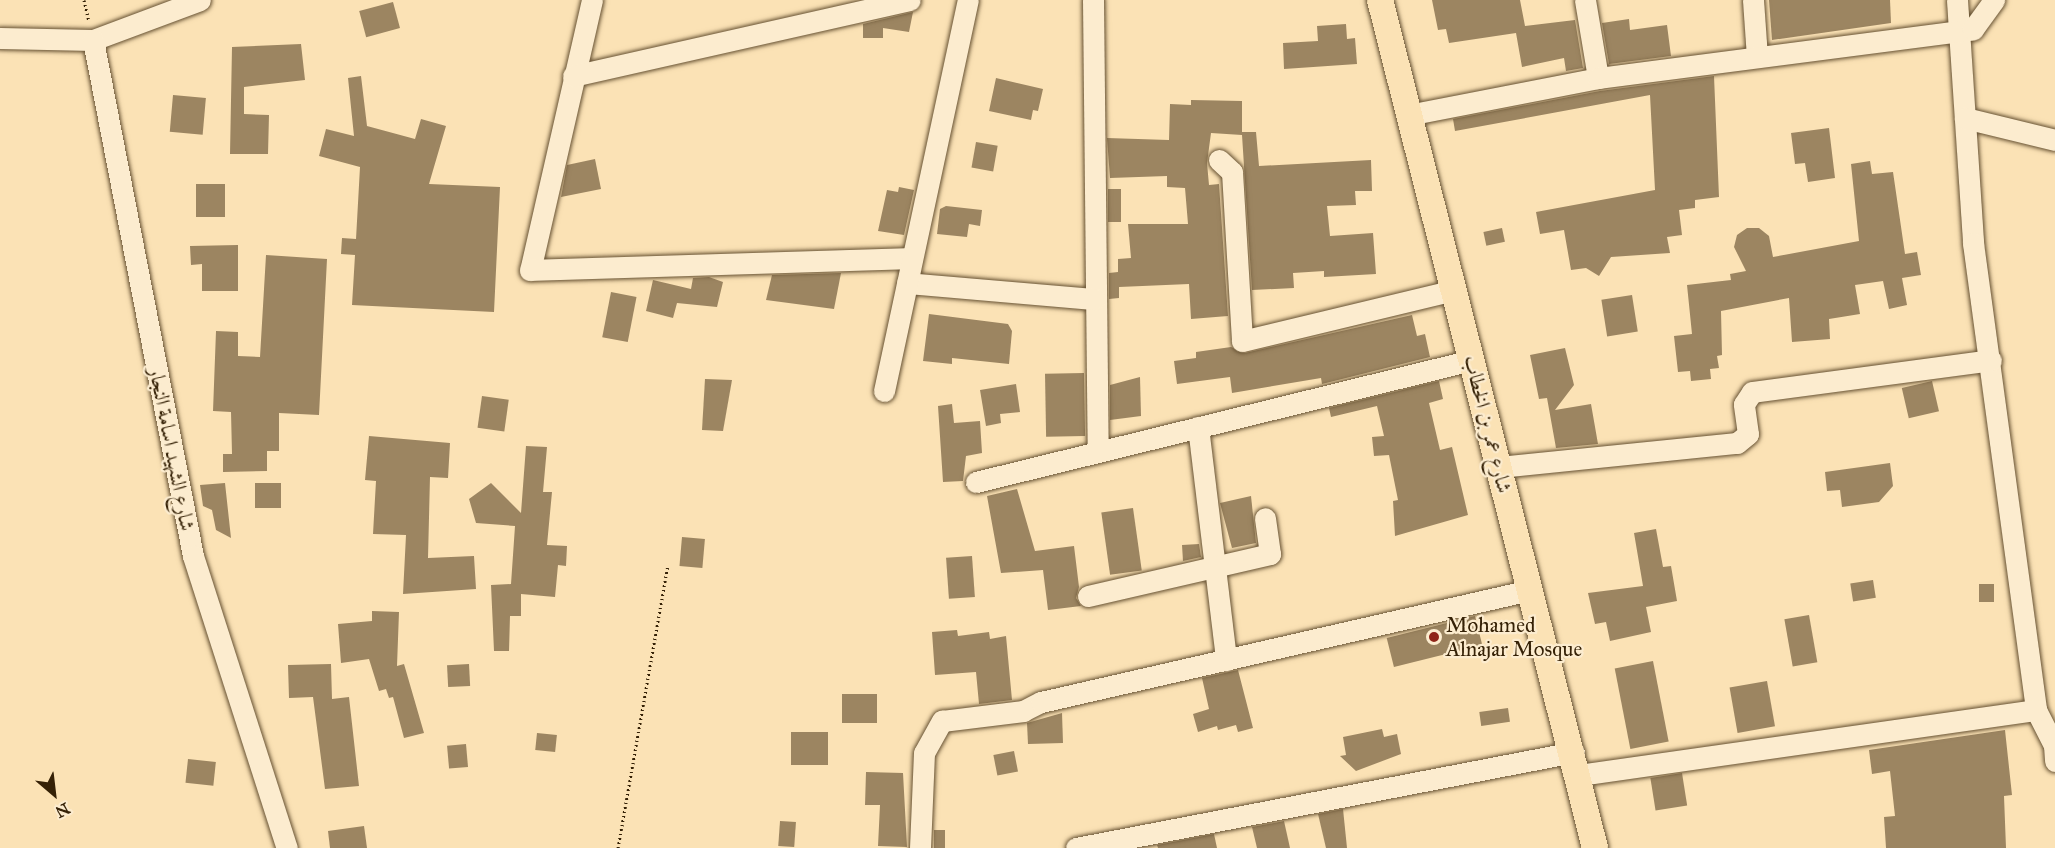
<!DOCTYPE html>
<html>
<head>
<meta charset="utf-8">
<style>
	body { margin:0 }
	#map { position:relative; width:2055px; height:848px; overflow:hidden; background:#fbe2b5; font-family:"IM FELL Great Primer",Amiri,serif }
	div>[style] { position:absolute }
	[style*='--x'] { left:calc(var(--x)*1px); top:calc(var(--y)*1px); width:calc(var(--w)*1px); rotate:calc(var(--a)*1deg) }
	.building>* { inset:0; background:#9c8561; transform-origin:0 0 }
	.path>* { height:3px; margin-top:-1.5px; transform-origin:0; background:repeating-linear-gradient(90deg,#352106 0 1.5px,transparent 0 4.5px) }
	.roads { filter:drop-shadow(0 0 2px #665132) drop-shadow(0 0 2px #665132) }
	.minor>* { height:21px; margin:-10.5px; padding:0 10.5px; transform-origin:10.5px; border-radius:10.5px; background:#fceccf }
	.major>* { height:26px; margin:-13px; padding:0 13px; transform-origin:13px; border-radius:13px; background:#fbe2b5 }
	.dots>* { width:16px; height:16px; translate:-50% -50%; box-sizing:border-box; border:3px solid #fceccf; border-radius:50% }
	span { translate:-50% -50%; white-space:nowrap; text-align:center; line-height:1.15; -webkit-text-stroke:4.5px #fceccf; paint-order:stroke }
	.street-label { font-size:21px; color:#352106 }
	.poi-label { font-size:21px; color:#352106 }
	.left { translate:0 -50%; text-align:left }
	.north { position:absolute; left:24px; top:764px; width:60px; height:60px; -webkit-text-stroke:4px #fceccf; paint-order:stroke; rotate:152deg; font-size:16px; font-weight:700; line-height:24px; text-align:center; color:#352106 }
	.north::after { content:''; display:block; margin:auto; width:21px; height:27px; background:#352106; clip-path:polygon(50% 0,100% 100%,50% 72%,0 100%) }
</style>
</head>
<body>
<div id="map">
	<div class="building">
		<div style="clip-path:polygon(1432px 0,1520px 0,1525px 26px,1575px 20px,1583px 68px,1566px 71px,1564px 58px,1522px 67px,1516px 33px,1449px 43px,1446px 29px,1438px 30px)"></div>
		<div style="clip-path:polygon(1769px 0,1890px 0,1891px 23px,1772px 40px)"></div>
		<div style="left:393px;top:2px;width:27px;height:35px;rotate:75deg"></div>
		<div style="clip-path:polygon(913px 12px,909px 32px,883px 28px,883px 38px,863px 38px,863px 24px)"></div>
		<div style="clip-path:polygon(1629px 19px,1630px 30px,1667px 25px,1671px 56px,1609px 64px,1602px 23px)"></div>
		<div style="clip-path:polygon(1346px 24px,1347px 39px,1355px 38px,1357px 64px,1284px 69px,1283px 43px,1318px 41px,1317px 26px)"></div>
		<div style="clip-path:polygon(301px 44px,305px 80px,244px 87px,244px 114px,269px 115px,268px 154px,230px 154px,232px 47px)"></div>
		<div style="clip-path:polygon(361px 76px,367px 126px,415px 139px,421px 119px,446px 126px,429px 184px,500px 187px,494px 312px,352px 305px,355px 255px,341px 254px,342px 238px,356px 239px,360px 167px,319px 156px,326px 129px,354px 136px,348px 78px)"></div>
		<div style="clip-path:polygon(1714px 76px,1719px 197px,1695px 200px,1695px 208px,1679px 210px,1682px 235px,1667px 237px,1670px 253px,1611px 257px,1599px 276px,1586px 268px,1571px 270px,1564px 230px,1540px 234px,1536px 212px,1655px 190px,1650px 95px,1455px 131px,1453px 119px,1600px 91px)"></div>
		<div style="clip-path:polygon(996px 78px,1043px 89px,1038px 111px,1033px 110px,1031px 120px,989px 111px)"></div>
		<div style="left:173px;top:95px;width:33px;height:37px;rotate:5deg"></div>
		<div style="clip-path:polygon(1191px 100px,1242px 101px,1242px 132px,1256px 132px,1259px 166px,1371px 160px,1372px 191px,1355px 191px,1356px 205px,1327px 206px,1330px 236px,1373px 233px,1376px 274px,1324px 277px,1324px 271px,1293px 273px,1294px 288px,1252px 290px,1242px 135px,1211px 133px,1207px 163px,1209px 185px,1219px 184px,1228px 316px,1191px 319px,1189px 284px,1119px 287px,1119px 298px,1109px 299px,1109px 273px,1118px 272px,1118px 259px,1131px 258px,1128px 224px,1188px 224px,1185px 188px,1167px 187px,1167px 176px,1110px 178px,1107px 138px,1169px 140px,1170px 104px,1191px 105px)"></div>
		<div style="clip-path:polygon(1829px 128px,1835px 178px,1808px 182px,1805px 163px,1795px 164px,1791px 133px)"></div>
		<div style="left:976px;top:142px;width:22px;height:26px;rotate:10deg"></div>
		<div style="clip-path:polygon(595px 159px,601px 189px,561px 197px,567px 165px)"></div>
		<div style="clip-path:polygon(1870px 161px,1872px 174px,1893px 172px,1905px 254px,1917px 252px,1921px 275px,1902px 278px,1907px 305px,1889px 309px,1883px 281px,1855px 285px,1860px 314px,1829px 319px,1830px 339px,1792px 342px,1789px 298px,1721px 311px,1722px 355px,1717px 356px,1719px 368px,1710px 369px,1711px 379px,1691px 381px,1690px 371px,1678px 372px,1674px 336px,1692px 334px,1687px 285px,1731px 280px,1730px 274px,1746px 271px,1734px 247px,1737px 235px,1747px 228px,1759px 228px,1769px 236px,1773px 257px,1859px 241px,1851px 164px)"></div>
		<div style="left:196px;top:184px;width:29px;height:33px"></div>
		<div style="clip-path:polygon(899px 187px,914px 190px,904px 235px,878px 231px,887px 190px,898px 192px)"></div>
		<div style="left:1108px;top:189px;width:13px;height:33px"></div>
		<div style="clip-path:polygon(946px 206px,982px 210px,980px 226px,969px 224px,967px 237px,937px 234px,940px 209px)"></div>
		<div style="left:1502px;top:228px;width:14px;height:19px;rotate:78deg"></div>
		<div style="clip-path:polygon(238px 245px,238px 291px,202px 291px,202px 264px,191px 265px,190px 246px)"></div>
		<div style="clip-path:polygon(266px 255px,327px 259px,319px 415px,279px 413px,279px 451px,267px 451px,267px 471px,223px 472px,223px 454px,232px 454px,231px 412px,213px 411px,216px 331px,238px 332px,238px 356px,260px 357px)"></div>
		<div style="clip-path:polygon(841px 273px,834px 309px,766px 300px,772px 275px)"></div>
		<div style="clip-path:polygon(709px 277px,723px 282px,717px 307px,677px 303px,673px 318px,646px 311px,653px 280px,691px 289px,693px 278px)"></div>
		<div style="left:611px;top:292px;width:26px;height:46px;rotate:11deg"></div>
		<div style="left:1632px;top:295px;width:37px;height:31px;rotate:81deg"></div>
		<div style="clip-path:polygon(929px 314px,1008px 324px,1012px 331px,1009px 364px,952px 358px,952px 364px,923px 361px)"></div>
		<div style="clip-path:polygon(1412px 315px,1417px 336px,1425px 334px,1430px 357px,1322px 384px,1321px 378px,1232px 393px,1230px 377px,1177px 384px,1174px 361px,1196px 358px,1196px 352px,1231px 347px,1245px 353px)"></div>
		<div style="clip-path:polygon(1565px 348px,1574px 385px,1555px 410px,1591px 404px,1598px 444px,1556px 448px,1547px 398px,1539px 399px,1530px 355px)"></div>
		<div style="left:1084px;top:373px;width:63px;height:39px;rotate:89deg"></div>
		<div style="clip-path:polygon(1140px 377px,1141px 416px,1110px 420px,1110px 385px)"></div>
		<div style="clip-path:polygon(705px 379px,732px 380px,723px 431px,702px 430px)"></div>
		<div style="clip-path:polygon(1439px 381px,1443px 399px,1429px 403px,1440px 450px,1452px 447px,1468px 515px,1395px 536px,1393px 501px,1398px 500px,1389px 455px,1374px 456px,1372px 437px,1384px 436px,1377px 406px,1331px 417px,1329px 408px)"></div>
		<div style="left:1932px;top:381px;width:31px;height:31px;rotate:77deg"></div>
		<div style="clip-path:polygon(1016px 384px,1020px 412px,1000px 414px,1001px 423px,986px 426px,980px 390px)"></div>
		<div style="left:482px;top:396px;width:27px;height:32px;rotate:8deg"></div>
		<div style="clip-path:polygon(952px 404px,954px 423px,980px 421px,982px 453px,966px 456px,963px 481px,943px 482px,938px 406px)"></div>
		<div style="clip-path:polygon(369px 436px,450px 443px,448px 478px,430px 477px,428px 558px,474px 556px,476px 589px,403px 594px,406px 535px,373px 534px,376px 481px,365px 480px)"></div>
		<div style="clip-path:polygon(526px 446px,547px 447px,543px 492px,552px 492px,547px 545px,567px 546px,566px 566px,558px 565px,555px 597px,521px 594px,521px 616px,510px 616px,509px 651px,494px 651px,491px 585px,511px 584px,515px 526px,476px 523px,469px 499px,491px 483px,521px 513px)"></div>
		<div style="clip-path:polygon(1890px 463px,1893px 486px,1879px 502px,1842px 507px,1840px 490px,1827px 491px,1825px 472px)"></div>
		<div style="clip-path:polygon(225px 483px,231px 538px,216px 530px,212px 510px,203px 506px,200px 485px)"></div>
		<div style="left:281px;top:483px;width:25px;height:26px;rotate:90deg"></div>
		<div style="clip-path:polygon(1017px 489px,1035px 551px,1074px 546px,1079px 587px,1076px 598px,1081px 606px,1048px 610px,1043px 570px,1001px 573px,987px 496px)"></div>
		<div style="clip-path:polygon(1251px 496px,1256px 543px,1232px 548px,1220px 503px)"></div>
		<div style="left:1133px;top:508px;width:63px;height:32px;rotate:82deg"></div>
		<div style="clip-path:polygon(1656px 529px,1663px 567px,1671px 566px,1677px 601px,1646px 607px,1651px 632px,1610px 641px,1606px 622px,1595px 624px,1588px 593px,1643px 586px,1634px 533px)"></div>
		<div style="left:682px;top:537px;width:23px;height:29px;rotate:5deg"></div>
		<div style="clip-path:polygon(1199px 544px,1201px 557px,1183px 561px,1182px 545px)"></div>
		<div style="left:972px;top:556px;width:41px;height:26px;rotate:86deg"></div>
		<div style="left:1873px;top:580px;width:18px;height:23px;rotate:81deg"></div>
		<div style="left:1994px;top:584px;width:18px;height:15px;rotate:90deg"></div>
		<div style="clip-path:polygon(372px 611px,399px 612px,397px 666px,404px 664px,424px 733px,404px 738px,393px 697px,389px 698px,386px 689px,379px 691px,369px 659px,341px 663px,338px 624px,372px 621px)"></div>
		<div style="left:1809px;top:615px;width:48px;height:25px;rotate:80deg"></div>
		<div style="left:1475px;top:616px;width:30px;height:91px;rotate:76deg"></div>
		<div style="clip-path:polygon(957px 630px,958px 636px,989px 632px,990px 639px,1006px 636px,1012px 700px,979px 704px,976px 672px,935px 675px,932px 632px)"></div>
		<div style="left:1653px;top:661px;width:82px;height:39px;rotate:79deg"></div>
		<div style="clip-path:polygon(331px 664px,332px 699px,349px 697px,359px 786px,325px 789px,313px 697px,289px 698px,288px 665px)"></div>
		<div style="left:469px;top:664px;width:22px;height:22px;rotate:87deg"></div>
		<div style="clip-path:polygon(1238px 670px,1253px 728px,1238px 732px,1236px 725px,1218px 730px,1217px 726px,1198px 732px,1193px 714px,1209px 709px,1202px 678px)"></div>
		<div style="left:1767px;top:681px;width:46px;height:38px;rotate:80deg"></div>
		<div style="left:842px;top:694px;width:35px;height:29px"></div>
		<div style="left:1508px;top:708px;width:14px;height:29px;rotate:82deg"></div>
		<div style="clip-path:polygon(1062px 713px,1063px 743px,1028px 744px,1027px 723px)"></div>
		<div style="clip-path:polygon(1382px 729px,1384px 737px,1397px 734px,1401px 754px,1356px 771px,1340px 756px,1346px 755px,1343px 737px)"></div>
		<div style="clip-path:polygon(2005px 730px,2012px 795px,2004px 796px,2006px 848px,1886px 848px,1884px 817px,1895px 816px,1890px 771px,1872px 774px,1869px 750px)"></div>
		<div style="left:791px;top:732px;width:37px;height:33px"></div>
		<div style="left:537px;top:733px;width:20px;height:17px;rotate:6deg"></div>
		<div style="left:466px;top:744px;width:23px;height:19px;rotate:85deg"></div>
		<div style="left:1014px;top:751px;width:21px;height:21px;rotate:79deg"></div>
		<div style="left:188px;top:759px;width:28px;height:24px;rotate:6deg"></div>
		<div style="clip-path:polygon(866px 772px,903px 773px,907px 847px,878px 846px,880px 805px,865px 805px)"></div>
		<div style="left:1682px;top:773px;width:33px;height:32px;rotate:81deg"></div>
		<div style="clip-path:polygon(1343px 809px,1347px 848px,1326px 848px,1318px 814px)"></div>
		<div style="left:780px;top:821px;width:16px;height:25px;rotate:4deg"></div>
		<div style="clip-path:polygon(1284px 821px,1290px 848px,1257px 848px,1252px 827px)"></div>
		<div style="clip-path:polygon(364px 826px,367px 848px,330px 848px,328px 831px)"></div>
		<div style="left:934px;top:830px;width:11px;height:18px"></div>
		<div style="clip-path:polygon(1214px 834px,1217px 848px,1158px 848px,1157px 845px)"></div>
	</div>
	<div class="path">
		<div style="--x:84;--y:0;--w:22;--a:77"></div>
		<div style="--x:618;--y:848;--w:287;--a:-80"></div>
	</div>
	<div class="roads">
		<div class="minor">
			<div style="--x:592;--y:0;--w:277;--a:102.9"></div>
			<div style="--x:530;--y:270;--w:381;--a:-1.8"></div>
			<div style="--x:1093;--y:0;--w:448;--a:89.4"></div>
			<div style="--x:1585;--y:0;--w:79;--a:80.5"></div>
			<div style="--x:1753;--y:0;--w:57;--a:86"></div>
			<div style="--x:1957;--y:0;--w:244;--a:86.2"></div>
			<div style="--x:1973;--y:243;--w:471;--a:82.3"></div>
			<div style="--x:2036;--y:710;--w:39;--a:63"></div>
			<div style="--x:2054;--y:745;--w:16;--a:86"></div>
			<div style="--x:0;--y:38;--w:93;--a:1.2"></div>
			<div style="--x:93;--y:40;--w:114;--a:-20.5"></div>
			<div style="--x:93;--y:40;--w:526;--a:79.03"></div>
			<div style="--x:193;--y:556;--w:307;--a:72.2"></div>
			<div style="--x:573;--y:76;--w:345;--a:-12.7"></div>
			<div style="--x:1408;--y:115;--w:194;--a:-11"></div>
			<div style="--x:1598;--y:78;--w:378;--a:-7.4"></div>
			<div style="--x:1973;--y:29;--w:36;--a:-54"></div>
			<div style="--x:1965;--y:118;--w:93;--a:13.7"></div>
			<div style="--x:1219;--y:160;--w:18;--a:43"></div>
			<div style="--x:1232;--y:172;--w:169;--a:86.6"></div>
			<div style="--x:1242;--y:341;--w:218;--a:-13.5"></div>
			<div style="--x:907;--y:283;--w:188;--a:4.9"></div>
			<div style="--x:884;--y:391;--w:400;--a:-77.9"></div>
			<div style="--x:1198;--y:427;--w:235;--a:83.1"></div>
			<div style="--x:1499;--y:467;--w:239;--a:-5.8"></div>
			<div style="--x:1737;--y:443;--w:14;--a:-39"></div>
			<div style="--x:1748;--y:434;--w:30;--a:-98"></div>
			<div style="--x:1744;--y:404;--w:14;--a:-56"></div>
			<div style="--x:1752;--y:392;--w:241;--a:-7.6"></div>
			<div style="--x:976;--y:482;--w:511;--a:-13.82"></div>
			<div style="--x:1088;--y:596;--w:187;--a:-13"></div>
			<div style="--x:1270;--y:554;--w:36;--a:-98"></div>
			<div style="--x:1579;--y:775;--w:462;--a:-8.1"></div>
			<div style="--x:920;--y:848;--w:95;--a:-87.6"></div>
			<div style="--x:924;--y:753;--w:37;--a:-61"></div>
			<div style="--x:942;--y:721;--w:82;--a:-7"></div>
			<div style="--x:1023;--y:711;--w:20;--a:-27"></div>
			<div style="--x:1041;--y:702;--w:502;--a:-12.9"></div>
			<div style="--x:1076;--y:848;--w:507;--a:-10.91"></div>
		</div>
		<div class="major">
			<div style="--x:1380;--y:0;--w:875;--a:75.77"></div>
		</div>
	</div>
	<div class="dots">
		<div style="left:1434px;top:637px;background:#8f2418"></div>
	</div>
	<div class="street-label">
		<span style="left:1488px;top:424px;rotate:76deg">شارع عمر بن الخطاب</span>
		<span style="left:172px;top:449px;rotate:79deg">شارع الشهيد اسامة النجار</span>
	</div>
	<div class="poi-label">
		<span class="left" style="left:1446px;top:637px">Mohamed<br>Alnajar Mosque</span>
	</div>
	<div class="north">N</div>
</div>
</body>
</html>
